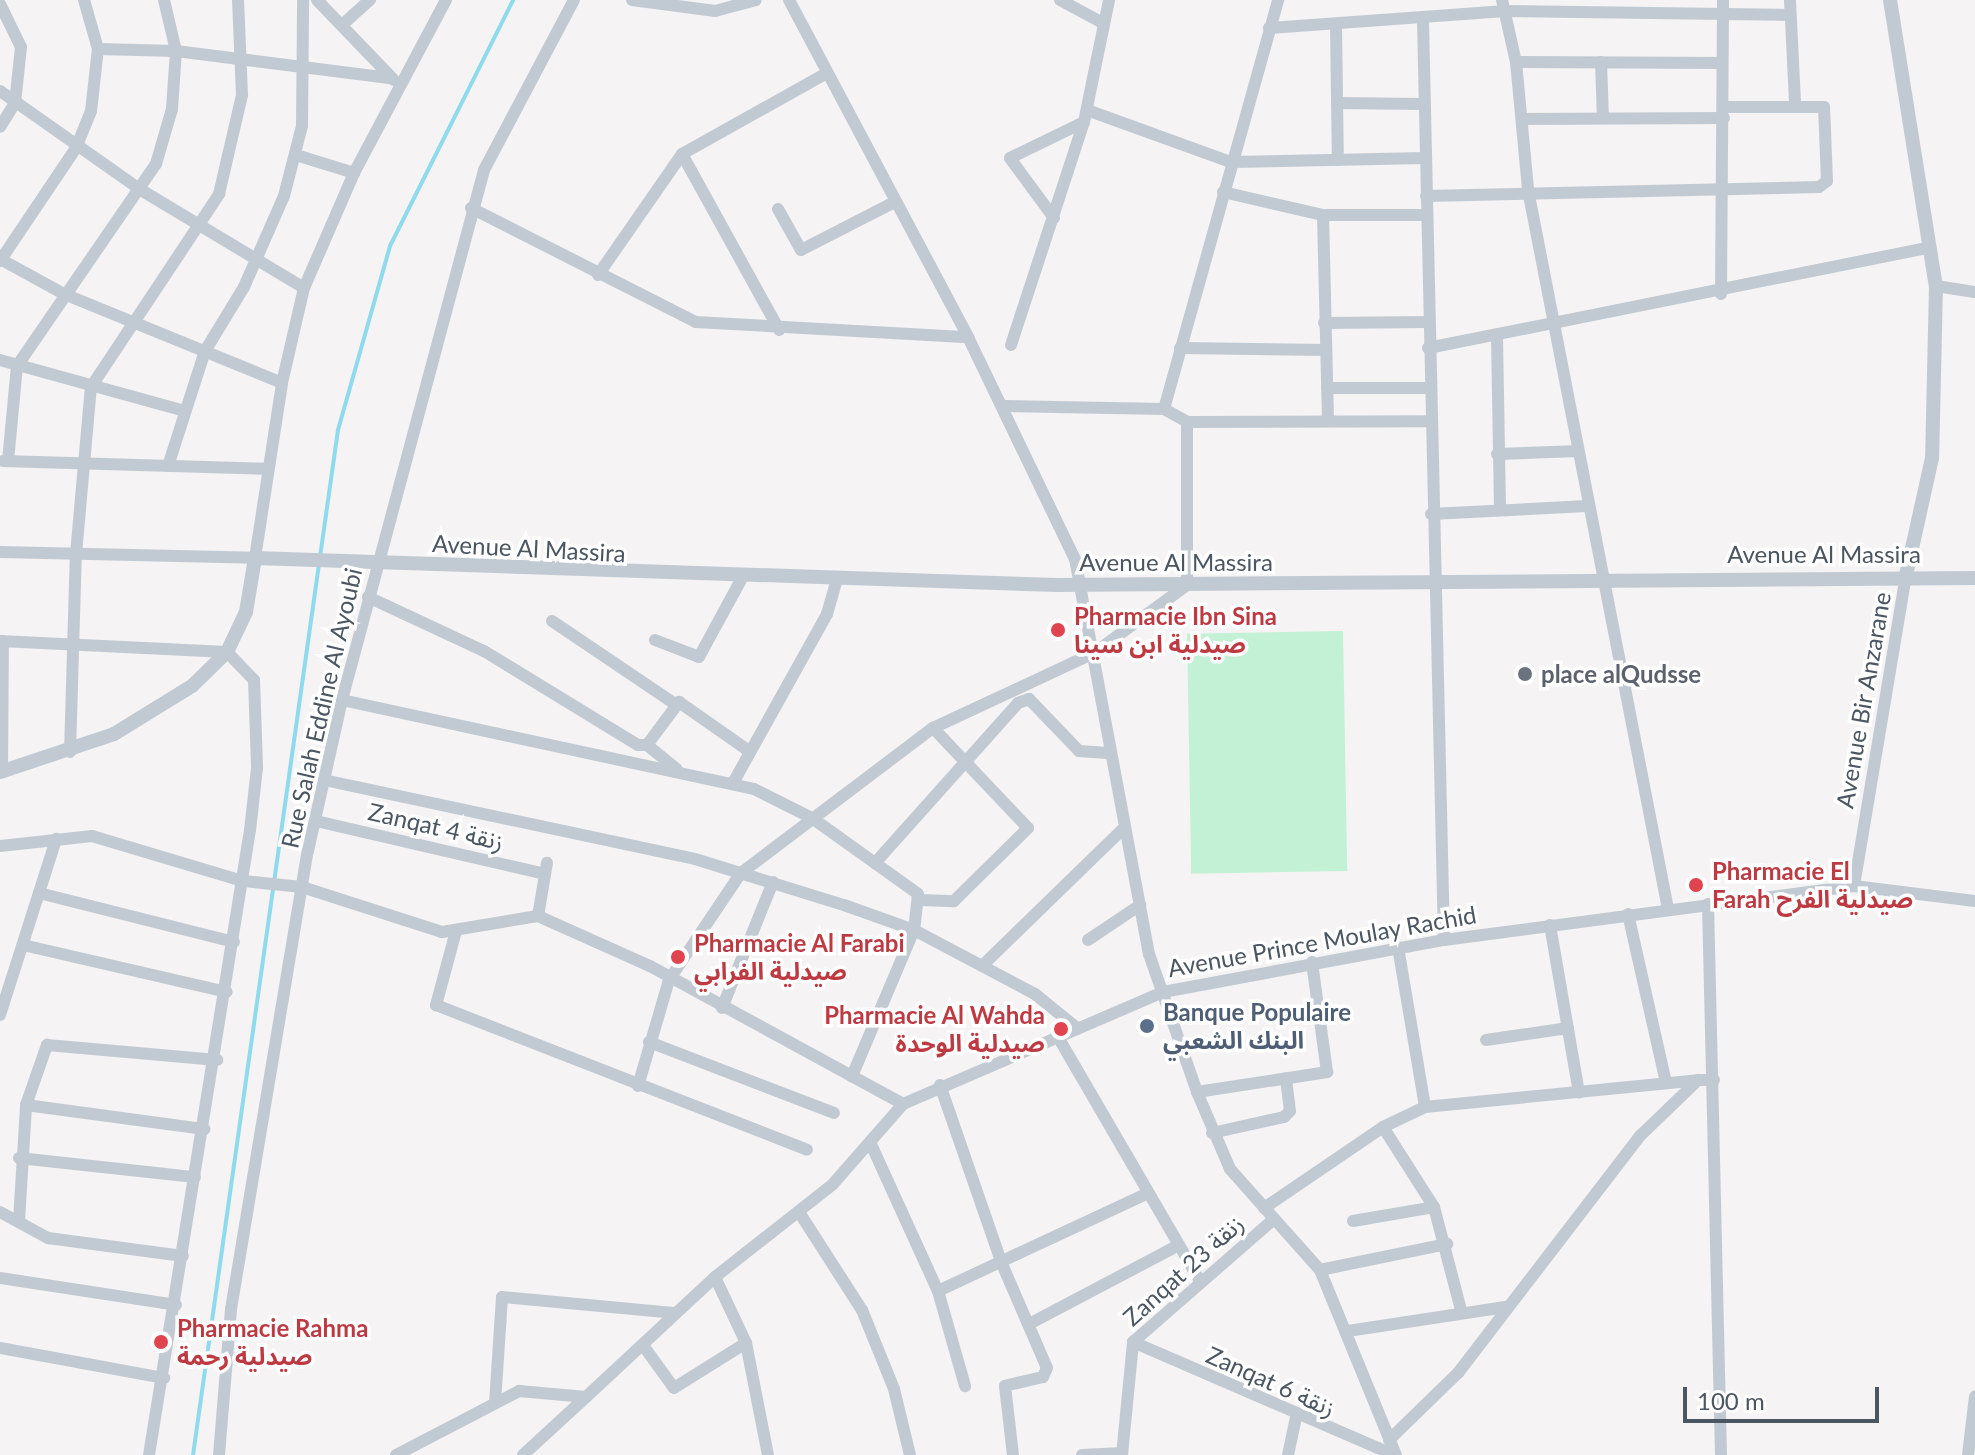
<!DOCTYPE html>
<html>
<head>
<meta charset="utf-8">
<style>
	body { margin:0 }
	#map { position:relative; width:1975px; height:1455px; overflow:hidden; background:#f5f3f3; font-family:Lato,"Noto Sans Arabic",sans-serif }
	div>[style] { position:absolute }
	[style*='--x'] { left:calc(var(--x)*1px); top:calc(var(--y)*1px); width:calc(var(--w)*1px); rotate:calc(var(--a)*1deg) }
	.green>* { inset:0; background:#c3f1d5; transform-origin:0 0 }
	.stream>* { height:4px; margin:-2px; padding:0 2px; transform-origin:2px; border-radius:2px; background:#90daee }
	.minor>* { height:12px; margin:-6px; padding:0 6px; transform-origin:6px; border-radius:6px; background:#c1cad2 }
	.tertiary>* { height:14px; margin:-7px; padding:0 7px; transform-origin:7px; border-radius:7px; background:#c1cad2 }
	.dots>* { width:22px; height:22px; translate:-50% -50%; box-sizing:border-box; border:4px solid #fff; border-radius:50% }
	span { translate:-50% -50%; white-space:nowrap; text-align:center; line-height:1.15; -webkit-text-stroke:7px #fff; paint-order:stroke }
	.street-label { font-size:24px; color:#4a5661 }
	.health-label { font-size:24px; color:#be3a42; font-weight:700 }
	.left { translate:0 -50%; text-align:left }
	.right { translate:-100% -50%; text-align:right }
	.worship-label { font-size:24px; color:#5b616d; font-weight:700 }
	.service-label { font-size:24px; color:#4e5e75; font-weight:700 }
	.scale { position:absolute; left:1683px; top:1387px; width:196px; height:36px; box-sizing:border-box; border:4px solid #4a5661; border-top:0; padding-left:10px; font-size:24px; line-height:28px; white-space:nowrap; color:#4a5661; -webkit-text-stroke:6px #fff; paint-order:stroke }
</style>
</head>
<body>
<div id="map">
	<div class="green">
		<div style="left:1343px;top:631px;width:240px;height:156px;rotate:89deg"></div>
	</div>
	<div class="stream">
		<div style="--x:193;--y:1455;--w:1035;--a:-81.95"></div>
		<div style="--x:338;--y:430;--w:191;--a:-74.2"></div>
		<div style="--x:390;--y:246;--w:275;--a:-63.4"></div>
	</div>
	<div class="minor">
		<div style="--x:317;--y:0;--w:111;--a:46.1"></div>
		<div style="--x:632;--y:0;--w:84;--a:7.5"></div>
		<div style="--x:715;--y:11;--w:42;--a:-15"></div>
		<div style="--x:789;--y:0;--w:382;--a:62"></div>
		<div style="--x:968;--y:337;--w:246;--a:64.3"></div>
		<div style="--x:1075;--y:559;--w:402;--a:79.4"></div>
		<div style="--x:1149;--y:954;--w:146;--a:70.8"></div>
		<div style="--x:1197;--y:1092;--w:84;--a:66.8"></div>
		<div style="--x:1230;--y:1169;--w:135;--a:48.3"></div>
		<div style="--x:1320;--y:1270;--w:200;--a:67.7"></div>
		<div style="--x:1060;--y:0;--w:47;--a:28.2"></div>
		<div style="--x:1502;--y:0;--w:64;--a:77.3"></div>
		<div style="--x:1516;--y:62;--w:129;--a:84.6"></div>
		<div style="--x:1528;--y:190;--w:733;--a:78.98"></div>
		<div style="--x:1790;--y:0;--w:103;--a:87.2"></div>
		<div style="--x:0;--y:4;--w:48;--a:64"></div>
		<div style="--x:21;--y:47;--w:56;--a:96.1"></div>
		<div style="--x:15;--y:103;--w:28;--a:122"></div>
		<div style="--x:1423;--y:22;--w:918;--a:88.69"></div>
		<div style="--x:342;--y:25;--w:38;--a:-42"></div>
		<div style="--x:1336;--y:25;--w:135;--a:89.2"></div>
		<div style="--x:1269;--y:28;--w:237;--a:-4.1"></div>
		<div style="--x:1505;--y:11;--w:285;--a:0.8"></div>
		<div style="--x:98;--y:49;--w:78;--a:1.5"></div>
		<div style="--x:176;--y:51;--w:217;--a:7.2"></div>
		<div style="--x:1516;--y:62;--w:206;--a:0.3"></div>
		<div style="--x:1601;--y:62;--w:56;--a:88"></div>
		<div style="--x:0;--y:91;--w:172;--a:35.1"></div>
		<div style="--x:141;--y:190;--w:190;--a:31"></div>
		<div style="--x:1337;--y:103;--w:87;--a:0.7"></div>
		<div style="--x:1087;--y:110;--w:153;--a:19.9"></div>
		<div style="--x:1231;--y:162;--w:194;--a:-1.2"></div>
		<div style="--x:1522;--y:119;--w:202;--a:-0.3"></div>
		<div style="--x:682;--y:154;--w:201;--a:61.1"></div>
		<div style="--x:296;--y:155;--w:61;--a:17.2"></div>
		<div style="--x:1223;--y:192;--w:103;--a:13"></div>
		<div style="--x:1323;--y:215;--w:103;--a:0"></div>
		<div style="--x:1426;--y:196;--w:393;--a:-1.3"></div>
		<div style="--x:1819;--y:187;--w:10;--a:-37"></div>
		<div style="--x:1827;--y:181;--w:74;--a:-92.3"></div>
		<div style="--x:1824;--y:107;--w:99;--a:180"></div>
		<div style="--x:471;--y:208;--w:252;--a:26.9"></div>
		<div style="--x:696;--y:322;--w:272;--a:3.2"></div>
		<div style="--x:778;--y:209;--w:47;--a:60.7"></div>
		<div style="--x:801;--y:250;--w:106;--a:-27.1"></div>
		<div style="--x:1323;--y:215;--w:205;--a:88.6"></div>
		<div style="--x:1054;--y:218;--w:74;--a:-126.3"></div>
		<div style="--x:1010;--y:158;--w:82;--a:-25.9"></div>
		<div style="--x:0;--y:259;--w:73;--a:28.7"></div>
		<div style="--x:64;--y:294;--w:235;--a:22.2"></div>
		<div style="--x:0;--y:261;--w:136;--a:-56.1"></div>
		<div style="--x:76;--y:148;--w:40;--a:-68"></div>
		<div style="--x:91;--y:111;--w:62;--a:-83.6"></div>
		<div style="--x:98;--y:49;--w:51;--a:-105.9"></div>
		<div style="--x:598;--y:275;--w:147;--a:-55.2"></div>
		<div style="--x:682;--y:154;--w:166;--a:-29.2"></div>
		<div style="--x:1936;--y:286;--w:39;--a:9"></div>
		<div style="--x:1721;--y:294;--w:294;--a:-89.6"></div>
		<div style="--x:1324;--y:323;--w:104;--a:-0.6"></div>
		<div style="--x:1497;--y:337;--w:172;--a:89"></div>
		<div style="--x:1011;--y:345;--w:235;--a:-71.9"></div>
		<div style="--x:1084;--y:122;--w:125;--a:-78.4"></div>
		<div style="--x:1180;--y:348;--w:145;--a:0.8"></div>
		<div style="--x:1428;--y:348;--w:509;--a:-11.33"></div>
		<div style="--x:0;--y:360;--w:188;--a:15.4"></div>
		<div style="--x:1327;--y:388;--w:102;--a:0"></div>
		<div style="--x:1004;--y:406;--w:160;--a:1.1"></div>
		<div style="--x:1164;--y:409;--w:26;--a:29"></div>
		<div style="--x:1187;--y:422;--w:242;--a:-0.2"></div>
		<div style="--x:1164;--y:409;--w:425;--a:-74.4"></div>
		<div style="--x:1497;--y:454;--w:81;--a:-2.1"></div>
		<div style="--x:3;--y:461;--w:264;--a:1.7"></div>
		<div style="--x:8;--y:461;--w:95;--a:-84.6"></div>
		<div style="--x:17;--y:366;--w:245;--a:-55.5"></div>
		<div style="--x:156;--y:164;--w:57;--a:-73.8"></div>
		<div style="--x:172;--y:109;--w:58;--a:-86.1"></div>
		<div style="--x:176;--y:51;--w:52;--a:-103.2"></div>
		<div style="--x:168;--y:466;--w:121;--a:-72.2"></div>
		<div style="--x:205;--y:351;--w:75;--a:-58.6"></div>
		<div style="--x:244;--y:287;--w:99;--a:-66.3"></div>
		<div style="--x:284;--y:196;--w:72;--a:-75.6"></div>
		<div style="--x:302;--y:126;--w:126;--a:-89.5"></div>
		<div style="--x:1431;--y:514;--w:156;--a:-2.9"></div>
		<div style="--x:0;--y:552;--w:255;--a:1.3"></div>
		<div style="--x:255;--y:558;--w:177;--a:-81.2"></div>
		<div style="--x:282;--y:383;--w:98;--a:-77"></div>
		<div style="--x:304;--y:288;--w:125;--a:-66.5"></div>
		<div style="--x:354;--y:173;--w:196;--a:-62"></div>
		<div style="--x:368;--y:597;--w:128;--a:25"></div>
		<div style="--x:484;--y:651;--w:180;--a:31.4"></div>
		<div style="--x:638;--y:745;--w:9;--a:0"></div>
		<div style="--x:647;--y:745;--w:54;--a:-53.3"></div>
		<div style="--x:679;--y:702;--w:85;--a:35"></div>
		<div style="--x:552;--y:621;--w:148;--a:34"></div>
		<div style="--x:655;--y:640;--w:47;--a:21.1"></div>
		<div style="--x:699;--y:657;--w:90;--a:-61.4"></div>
		<div style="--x:0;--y:641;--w:227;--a:2.8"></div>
		<div style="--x:227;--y:652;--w:39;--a:46"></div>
		<div style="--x:254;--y:680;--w:88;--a:88"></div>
		<div style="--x:257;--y:768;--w:62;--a:96.4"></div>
		<div style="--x:250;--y:830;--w:633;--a:99.18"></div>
		<div style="--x:342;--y:700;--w:422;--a:12.2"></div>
		<div style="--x:754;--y:789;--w:65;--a:26.6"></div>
		<div style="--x:812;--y:818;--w:130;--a:35.6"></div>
		<div style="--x:918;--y:894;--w:36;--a:96"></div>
		<div style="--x:914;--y:930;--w:159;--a:113"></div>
		<div style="--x:647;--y:745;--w:38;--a:39"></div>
		<div style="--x:70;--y:752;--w:198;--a:-88.3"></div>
		<div style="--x:76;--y:554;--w:168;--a:-84.9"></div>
		<div style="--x:91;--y:387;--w:232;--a:-56.4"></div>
		<div style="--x:219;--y:194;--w:102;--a:-76.9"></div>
		<div style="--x:242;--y:95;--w:95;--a:-92.4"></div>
		<div style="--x:2;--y:772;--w:131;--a:-89.6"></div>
		<div style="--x:324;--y:780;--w:379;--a:12"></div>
		<div style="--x:695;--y:859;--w:156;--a:17.2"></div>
		<div style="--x:844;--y:905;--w:74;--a:19.7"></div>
		<div style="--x:914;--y:930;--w:137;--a:27.9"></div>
		<div style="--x:1035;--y:994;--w:55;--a:39.1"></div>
		<div style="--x:733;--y:783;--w:193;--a:-60.9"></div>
		<div style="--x:827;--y:614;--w:35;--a:-74"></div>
		<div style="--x:316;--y:821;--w:235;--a:13"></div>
		<div style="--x:0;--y:846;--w:93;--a:-6.2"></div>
		<div style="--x:92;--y:836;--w:158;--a:16.6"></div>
		<div style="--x:243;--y:881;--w:59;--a:5.8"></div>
		<div style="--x:302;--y:887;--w:147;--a:17.8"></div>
		<div style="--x:442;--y:932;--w:97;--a:-9.5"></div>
		<div style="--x:538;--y:916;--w:123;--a:24.1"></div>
		<div style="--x:650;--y:966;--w:288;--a:28.6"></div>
		<div style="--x:875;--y:863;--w:215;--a:-48.2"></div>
		<div style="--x:1018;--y:703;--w:12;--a:-20"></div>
		<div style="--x:1029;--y:699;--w:72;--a:46.1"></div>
		<div style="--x:1079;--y:751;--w:32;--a:4"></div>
		<div style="--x:1854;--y:886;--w:315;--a:-80.5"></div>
		<div style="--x:39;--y:893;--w:201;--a:14.1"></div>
		<div style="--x:921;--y:900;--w:33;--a:2"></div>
		<div style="--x:954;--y:901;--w:104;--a:-44.6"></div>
		<div style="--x:1028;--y:828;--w:138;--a:-133.5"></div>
		<div style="--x:1708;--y:904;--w:551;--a:88.65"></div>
		<div style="--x:1628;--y:914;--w:172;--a:77.3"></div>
		<div style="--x:538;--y:916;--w:54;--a:-80.4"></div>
		<div style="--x:1550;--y:925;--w:170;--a:80.2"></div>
		<div style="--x:456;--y:931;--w:77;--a:105.1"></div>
		<div style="--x:436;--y:1005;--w:398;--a:21.3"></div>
		<div style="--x:1088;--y:940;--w:63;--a:-33.9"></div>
		<div style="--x:23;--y:945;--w:209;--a:13"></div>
		<div style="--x:1398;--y:947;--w:162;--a:80.4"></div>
		<div style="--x:982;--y:966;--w:199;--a:-44.2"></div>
		<div style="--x:722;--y:1008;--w:136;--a:-68"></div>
		<div style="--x:0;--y:1015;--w:185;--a:-72.3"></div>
		<div style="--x:1058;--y:1037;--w:280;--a:59.8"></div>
		<div style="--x:1486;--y:1040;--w:83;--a:-8.3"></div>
		<div style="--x:649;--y:1042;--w:198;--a:21"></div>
		<div style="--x:940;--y:1085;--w:189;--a:70.9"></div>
		<div style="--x:1002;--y:1264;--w:113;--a:66.6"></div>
		<div style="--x:1047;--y:1368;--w:10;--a:114"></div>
		<div style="--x:1043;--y:1377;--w:39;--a:167"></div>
		<div style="--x:1005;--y:1386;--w:69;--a:83.4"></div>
		<div style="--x:638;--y:1086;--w:110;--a:-73.7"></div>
		<div style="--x:669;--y:980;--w:129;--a:-56.1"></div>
		<div style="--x:741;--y:873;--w:241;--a:-37.1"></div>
		<div style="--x:933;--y:728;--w:178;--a:-25"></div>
		<div style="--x:1094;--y:653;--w:115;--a:-36.2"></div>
		<div style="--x:1187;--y:585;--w:163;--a:-90"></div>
		<div style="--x:1197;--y:1092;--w:132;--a:-8.7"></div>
		<div style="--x:1327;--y:1072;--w:111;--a:-97.8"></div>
		<div style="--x:26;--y:1105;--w:180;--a:7.7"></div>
		<div style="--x:1383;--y:1127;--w:95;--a:57.5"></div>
		<div style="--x:1434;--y:1207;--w:106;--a:75.3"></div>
		<div style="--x:1212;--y:1133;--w:74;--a:-12.5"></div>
		<div style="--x:1284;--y:1117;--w:8;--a:-45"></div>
		<div style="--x:1290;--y:1111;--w:33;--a:-97"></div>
		<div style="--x:870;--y:1142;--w:164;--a:65.5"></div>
		<div style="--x:938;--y:1291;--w:99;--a:74.1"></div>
		<div style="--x:19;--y:1158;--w:177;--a:6.2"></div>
		<div style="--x:1264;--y:1208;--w:144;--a:-34.2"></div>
		<div style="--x:1383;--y:1127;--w:47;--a:-25.5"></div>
		<div style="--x:1425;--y:1107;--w:274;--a:-5.6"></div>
		<div style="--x:0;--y:1212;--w:55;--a:28.4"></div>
		<div style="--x:48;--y:1238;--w:136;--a:7.6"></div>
		<div style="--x:799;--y:1212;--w:117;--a:57.3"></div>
		<div style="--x:862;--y:1310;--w:85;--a:67.9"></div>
		<div style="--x:894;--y:1389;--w:68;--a:76.4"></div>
		<div style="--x:19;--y:1221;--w:116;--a:-86.5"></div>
		<div style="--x:26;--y:1105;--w:64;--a:-70.7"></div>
		<div style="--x:47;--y:1045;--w:171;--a:5"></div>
		<div style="--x:1353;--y:1221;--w:82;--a:-9.8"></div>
		<div style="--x:1320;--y:1270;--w:130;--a:-11.6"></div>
		<div style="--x:715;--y:1277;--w:73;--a:64.8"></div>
		<div style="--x:746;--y:1343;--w:114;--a:78.9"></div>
		<div style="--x:0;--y:1278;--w:178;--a:8.7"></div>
		<div style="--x:938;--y:1291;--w:232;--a:-25"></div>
		<div style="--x:1031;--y:1323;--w:167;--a:-27.8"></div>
		<div style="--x:1348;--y:1331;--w:159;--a:-8.7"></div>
		<div style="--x:1133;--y:1342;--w:284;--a:23.4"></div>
		<div style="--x:0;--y:1348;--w:167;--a:10.4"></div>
		<div style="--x:645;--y:1348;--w:49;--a:54.1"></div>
		<div style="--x:674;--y:1388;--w:85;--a:-32"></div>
		<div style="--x:495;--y:1403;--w:106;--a:-86.2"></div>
		<div style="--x:502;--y:1297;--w:172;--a:5.3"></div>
		<div style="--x:1389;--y:1440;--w:96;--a:-44.2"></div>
		<div style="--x:1458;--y:1373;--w:299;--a:-52.5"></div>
		<div style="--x:1640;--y:1136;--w:81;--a:-44"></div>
		<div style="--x:1698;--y:1080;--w:16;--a:0"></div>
		<div style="--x:219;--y:1455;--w:146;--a:-85.3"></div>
		<div style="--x:231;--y:1309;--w:464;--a:-80.5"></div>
		<div style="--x:308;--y:851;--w:155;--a:-77.3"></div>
		<div style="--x:342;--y:700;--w:549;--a:-75"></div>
		<div style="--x:484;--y:170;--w:192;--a:-62.1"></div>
		<div style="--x:396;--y:1455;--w:139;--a:-27.5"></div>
		<div style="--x:519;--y:1391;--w:67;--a:5.1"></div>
		<div style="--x:586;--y:1397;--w:176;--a:-42.9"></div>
		<div style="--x:715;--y:1277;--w:150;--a:-38.2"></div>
		<div style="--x:833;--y:1184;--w:106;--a:-48.8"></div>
		<div style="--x:903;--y:1104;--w:283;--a:-23.3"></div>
		<div style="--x:1163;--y:992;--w:286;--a:-10.5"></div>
		<div style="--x:1444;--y:940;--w:414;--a:-7.5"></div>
		<div style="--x:1854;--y:886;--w:122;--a:7.1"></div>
		<div style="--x:523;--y:1455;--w:86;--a:-42.6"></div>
		<div style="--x:1082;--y:1455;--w:40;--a:-2.9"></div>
		<div style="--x:1122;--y:1455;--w:114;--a:-84.4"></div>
		<div style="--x:1133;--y:1342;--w:187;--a:-41.1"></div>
		<div style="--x:1288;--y:1455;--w:39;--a:-78"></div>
		<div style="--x:1968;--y:1455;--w:59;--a:-83.2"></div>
	</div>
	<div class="tertiary">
		<div style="--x:1890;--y:0;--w:290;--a:80.9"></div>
		<div style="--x:1936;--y:286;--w:172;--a:91.3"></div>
		<div style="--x:1932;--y:458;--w:120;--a:102.5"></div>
		<div style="--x:0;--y:772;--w:120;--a:-18.4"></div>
		<div style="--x:114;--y:734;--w:92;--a:-31.6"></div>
		<div style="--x:192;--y:686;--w:49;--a:-44.2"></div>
		<div style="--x:227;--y:652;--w:44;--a:-64.6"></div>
		<div style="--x:246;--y:612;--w:55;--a:-80.5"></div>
		<div style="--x:255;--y:558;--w:803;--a:1.93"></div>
		<div style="--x:1058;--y:585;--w:917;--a:-0.44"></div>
	</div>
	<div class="dots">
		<div style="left:1058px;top:630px;background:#e0444e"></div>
		<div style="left:1525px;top:674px;background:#6b7280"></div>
		<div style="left:1696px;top:885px;background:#e0444e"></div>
		<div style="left:678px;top:957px;background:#e0444e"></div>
		<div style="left:1147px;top:1026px;background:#5c6f8a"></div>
		<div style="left:1061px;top:1029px;background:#e0444e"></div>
		<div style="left:161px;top:1342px;background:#e0444e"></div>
	</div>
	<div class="street-label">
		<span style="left:529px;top:548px;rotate:3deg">Avenue Al Massira</span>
		<span style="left:1824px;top:554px">Avenue Al Massira</span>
		<span style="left:1176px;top:562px">Avenue Al Massira</span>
		<span style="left:1863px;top:700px;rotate:-80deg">Avenue Bir Anzarane</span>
		<span style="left:321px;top:708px;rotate:-77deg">Rue Salah Eddine Al Ayoubi</span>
		<span style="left:436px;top:826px;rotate:13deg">Zanqat 4 زنقة</span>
		<span style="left:1322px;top:941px;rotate:-10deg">Avenue Prince Moulay Rachid</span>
		<span style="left:1183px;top:1270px;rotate:-42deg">Zanqat 23 زنقة</span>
		<span style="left:1271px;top:1381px;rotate:24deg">Zanqat 6 زنقة</span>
	</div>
	<div class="health-label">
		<span class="left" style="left:1074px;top:630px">Pharmacie Ibn Sina<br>صيدلية ابن سينا</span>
		<span class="left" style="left:1712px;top:885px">Pharmacie El<br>Farah صيدلية الفرح</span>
		<span class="left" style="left:694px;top:957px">Pharmacie Al Farabi<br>صيدلية الفرابي</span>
		<span class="right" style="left:1045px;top:1029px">Pharmacie Al Wahda<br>صيدلية الوحدة</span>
		<span class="left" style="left:177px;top:1342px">Pharmacie Rahma<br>صيدلية رحمة</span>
	</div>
	<div class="worship-label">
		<span class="left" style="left:1541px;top:674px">place alQudsse</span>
	</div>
	<div class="service-label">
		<span class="left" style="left:1163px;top:1026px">Banque Populaire<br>البنك الشعبي</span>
	</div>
	<div class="scale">100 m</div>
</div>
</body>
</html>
